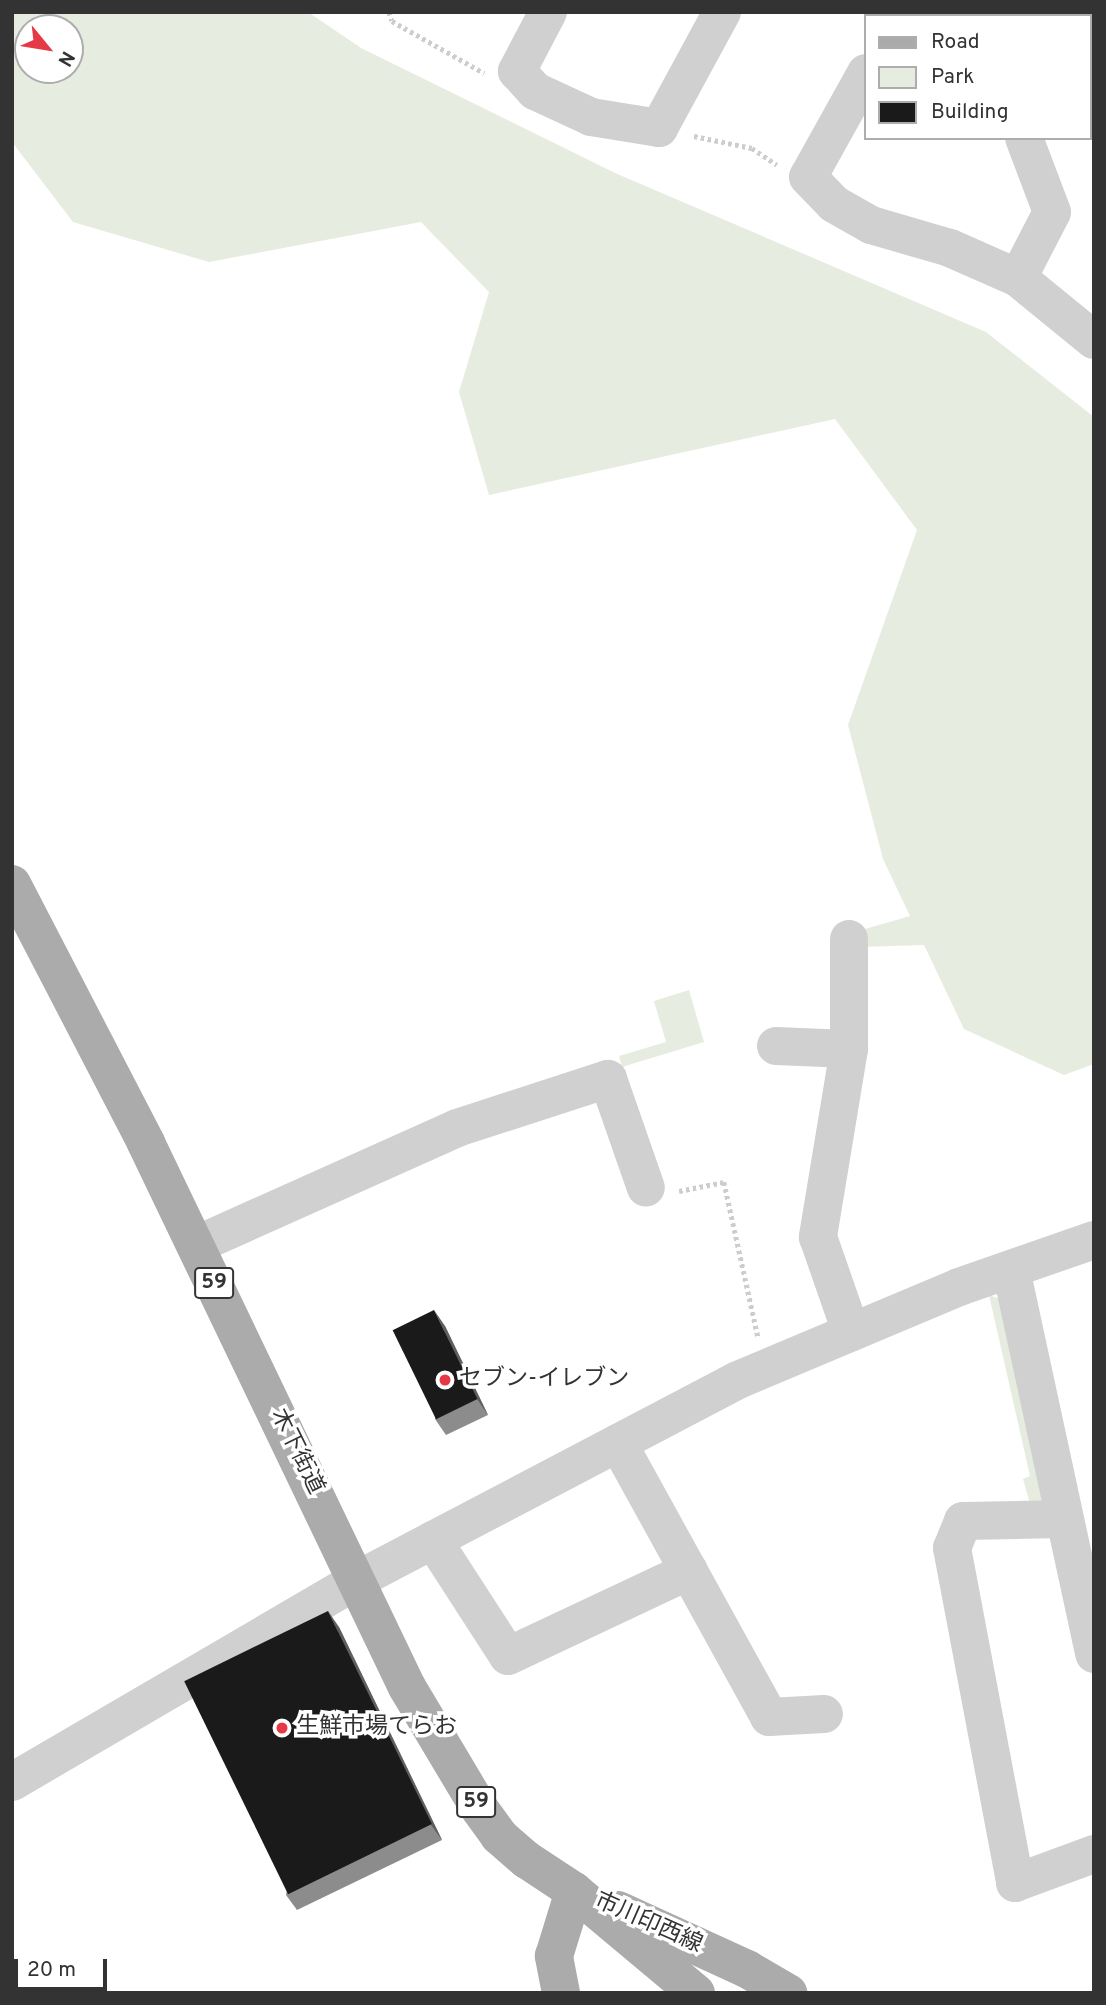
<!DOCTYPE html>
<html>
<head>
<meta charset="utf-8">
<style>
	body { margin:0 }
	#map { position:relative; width:1106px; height:2005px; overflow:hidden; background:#fff; font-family:Overpass,"Noto Sans JP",sans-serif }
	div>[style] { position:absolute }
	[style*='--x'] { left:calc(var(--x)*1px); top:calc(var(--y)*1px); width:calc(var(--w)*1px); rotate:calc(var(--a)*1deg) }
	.green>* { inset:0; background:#e6ecdf }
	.path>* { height:4.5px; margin-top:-2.25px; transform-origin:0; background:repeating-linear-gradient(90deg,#cdcdcd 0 3.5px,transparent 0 7px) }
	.minor>* { height:38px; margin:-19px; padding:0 19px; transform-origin:19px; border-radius:19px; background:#d0d0d0 }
	.major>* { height:38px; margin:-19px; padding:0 19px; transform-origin:19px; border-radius:19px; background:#ababab }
	.wall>* { inset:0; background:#8c8c8c }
	.shaded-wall>* { inset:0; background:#5f5f5f }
	.building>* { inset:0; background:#1a1a1a; transform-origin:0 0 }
	.dots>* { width:19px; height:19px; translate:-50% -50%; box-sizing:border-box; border:4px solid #fff; border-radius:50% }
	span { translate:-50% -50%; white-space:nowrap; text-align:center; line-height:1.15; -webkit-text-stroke:7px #fff; paint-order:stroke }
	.shield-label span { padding:2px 5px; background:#fff; border:2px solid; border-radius:5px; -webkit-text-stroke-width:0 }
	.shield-label { font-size:21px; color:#333; font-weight:700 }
	.poi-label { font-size:23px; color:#333 }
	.left { translate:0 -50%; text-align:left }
	.street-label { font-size:23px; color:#333 }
	.frame { position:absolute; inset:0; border:14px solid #333; pointer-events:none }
	.legend { position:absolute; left:864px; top:14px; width:228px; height:126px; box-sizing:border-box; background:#fff; border:2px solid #adadad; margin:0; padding:9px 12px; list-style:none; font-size:21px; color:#333 }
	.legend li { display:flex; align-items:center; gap:14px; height:35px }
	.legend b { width:35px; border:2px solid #adadad }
	.north { position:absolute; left:14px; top:14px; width:70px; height:70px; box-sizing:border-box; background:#fff; border:2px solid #adadad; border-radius:50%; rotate:120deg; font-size:19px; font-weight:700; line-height:28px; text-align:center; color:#333 }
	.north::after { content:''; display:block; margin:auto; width:24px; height:32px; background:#e63946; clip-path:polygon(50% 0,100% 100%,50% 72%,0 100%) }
	.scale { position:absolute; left:14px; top:1959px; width:93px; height:32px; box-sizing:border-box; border:4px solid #333; border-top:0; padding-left:9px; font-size:21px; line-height:24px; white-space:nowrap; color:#333; -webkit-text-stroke:5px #fff; paint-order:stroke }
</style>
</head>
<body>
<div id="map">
	<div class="green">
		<div style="clip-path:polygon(evenodd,12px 12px,308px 12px,361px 48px,615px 173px,986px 332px,1094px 417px,1094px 1064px,1064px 1075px,964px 1029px,924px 945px,860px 947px,865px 929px,910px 916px,883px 859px,848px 725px,917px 530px,835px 419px,489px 495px,459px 392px,489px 292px,421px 222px,209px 262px,73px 222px,12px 142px,12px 12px,28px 28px,70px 28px,70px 70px,28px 70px,28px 28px)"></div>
		<div style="clip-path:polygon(689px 990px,704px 1042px,622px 1067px,619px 1056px,666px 1042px,654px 1001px)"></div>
		<div style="clip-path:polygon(989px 1295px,1009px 1302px,1054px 1500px,1033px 1514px,1023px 1479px,1030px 1476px)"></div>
	</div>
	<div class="path">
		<div style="--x:389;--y:12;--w:9;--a:72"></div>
		<div style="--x:392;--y:21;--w:106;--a:29.5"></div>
		<div style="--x:694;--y:136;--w:59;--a:11.7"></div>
		<div style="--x:752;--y:148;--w:30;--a:34"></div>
		<div style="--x:679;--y:1191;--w:46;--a:-11.3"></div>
		<div style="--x:724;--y:1182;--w:159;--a:77.6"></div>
	</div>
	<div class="minor">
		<div style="--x:548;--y:12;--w:67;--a:117.7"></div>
		<div style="--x:517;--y:71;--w:27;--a:48"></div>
		<div style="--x:535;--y:91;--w:62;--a:24.9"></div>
		<div style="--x:591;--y:117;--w:69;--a:9.2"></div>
		<div style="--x:659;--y:128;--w:132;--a:-61.5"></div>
		<div style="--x:1070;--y:12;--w:4;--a:76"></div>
		<div style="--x:954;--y:16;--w:6;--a:-39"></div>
		<div style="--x:1090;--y:60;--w:9;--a:63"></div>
		<div style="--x:866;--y:73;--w:119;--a:119.1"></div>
		<div style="--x:808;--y:177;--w:37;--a:46"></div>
		<div style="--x:834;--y:204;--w:43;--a:29.6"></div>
		<div style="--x:871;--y:225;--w:82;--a:16.2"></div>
		<div style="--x:950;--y:248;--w:74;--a:23.8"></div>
		<div style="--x:1018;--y:278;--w:98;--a:39.2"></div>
		<div style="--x:1018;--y:278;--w:74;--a:-62.7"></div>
		<div style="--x:1052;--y:212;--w:79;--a:-110.7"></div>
		<div style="--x:849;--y:939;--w:110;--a:90"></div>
		<div style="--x:849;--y:1049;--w:191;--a:99.4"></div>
		<div style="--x:818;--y:1237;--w:101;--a:70.8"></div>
		<div style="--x:776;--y:1046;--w:73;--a:2.4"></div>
		<div style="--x:196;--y:1245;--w:286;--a:-24.1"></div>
		<div style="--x:457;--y:1128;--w:159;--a:-18"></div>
		<div style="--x:608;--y:1079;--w:115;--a:70.8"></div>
		<div style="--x:1011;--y:1269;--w:394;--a:77.8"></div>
		<div style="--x:618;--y:1443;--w:313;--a:61.1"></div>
		<div style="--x:769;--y:1717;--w:55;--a:-3.1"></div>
		<div style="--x:1064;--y:1519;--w:101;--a:178.9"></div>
		<div style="--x:963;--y:1521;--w:29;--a:112"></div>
		<div style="--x:952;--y:1548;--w:341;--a:79.3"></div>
		<div style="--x:1015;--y:1883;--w:84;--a:-20.2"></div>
		<div style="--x:433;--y:1540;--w:138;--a:57.1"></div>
		<div style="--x:508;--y:1656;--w:200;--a:-25.2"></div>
		<div style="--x:12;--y:1782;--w:400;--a:-30.3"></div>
		<div style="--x:357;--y:1580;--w:430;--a:-27.7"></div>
		<div style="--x:738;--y:1380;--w:240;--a:-22.8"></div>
		<div style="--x:959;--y:1287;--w:143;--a:-19.2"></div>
	</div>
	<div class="major">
		<div style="--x:12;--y:884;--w:292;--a:62.6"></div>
		<div style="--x:146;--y:1143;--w:603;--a:64.37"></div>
		<div style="--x:407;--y:1687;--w:141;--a:59.2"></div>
		<div style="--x:479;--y:1808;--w:34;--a:54"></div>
		<div style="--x:499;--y:1836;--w:37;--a:41"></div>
		<div style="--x:527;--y:1860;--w:56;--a:33.4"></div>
		<div style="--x:574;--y:1891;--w:159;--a:39.9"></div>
		<div style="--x:618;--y:1910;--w:142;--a:24.6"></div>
		<div style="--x:747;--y:1969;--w:48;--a:30.3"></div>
		<div style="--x:561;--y:1993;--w:38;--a:-101"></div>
		<div style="--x:554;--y:1956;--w:68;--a:-72.9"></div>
	</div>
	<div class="wall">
		<div style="clip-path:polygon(445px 1326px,488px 1415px,446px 1435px,435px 1419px)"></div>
		<div style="clip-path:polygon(339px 1627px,442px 1840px,297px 1910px,286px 1895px)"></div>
	</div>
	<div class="shaded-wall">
		<div style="clip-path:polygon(434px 1310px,445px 1326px,488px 1415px,477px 1399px)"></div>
		<div style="clip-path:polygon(328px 1611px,339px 1627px,442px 1840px,431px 1825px)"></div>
	</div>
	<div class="building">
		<div style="left:434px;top:1310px;width:99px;height:46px;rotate:64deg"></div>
		<div style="left:328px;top:1611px;width:237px;height:160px;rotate:64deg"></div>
	</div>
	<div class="dots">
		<div style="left:445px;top:1380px;background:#e63946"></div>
		<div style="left:282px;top:1728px;background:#e63946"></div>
	</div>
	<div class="shield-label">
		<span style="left:214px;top:1283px">59</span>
		<span style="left:476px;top:1802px">59</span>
	</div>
	<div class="poi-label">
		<span class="left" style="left:459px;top:1380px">セブン-イレブン</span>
		<span class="left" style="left:296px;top:1728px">生鮮市場てらお</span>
	</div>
	<div class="street-label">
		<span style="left:296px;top:1452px;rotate:64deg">木下街道</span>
		<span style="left:648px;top:1924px;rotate:24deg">市川印西線</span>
	</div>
	<div class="frame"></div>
	<ul class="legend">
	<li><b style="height:9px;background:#ababab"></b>Road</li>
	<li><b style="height:19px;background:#e6ecdf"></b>Park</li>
	<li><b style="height:19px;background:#1a1a1a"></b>Building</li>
	</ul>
	<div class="north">N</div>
	<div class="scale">20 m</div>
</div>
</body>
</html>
